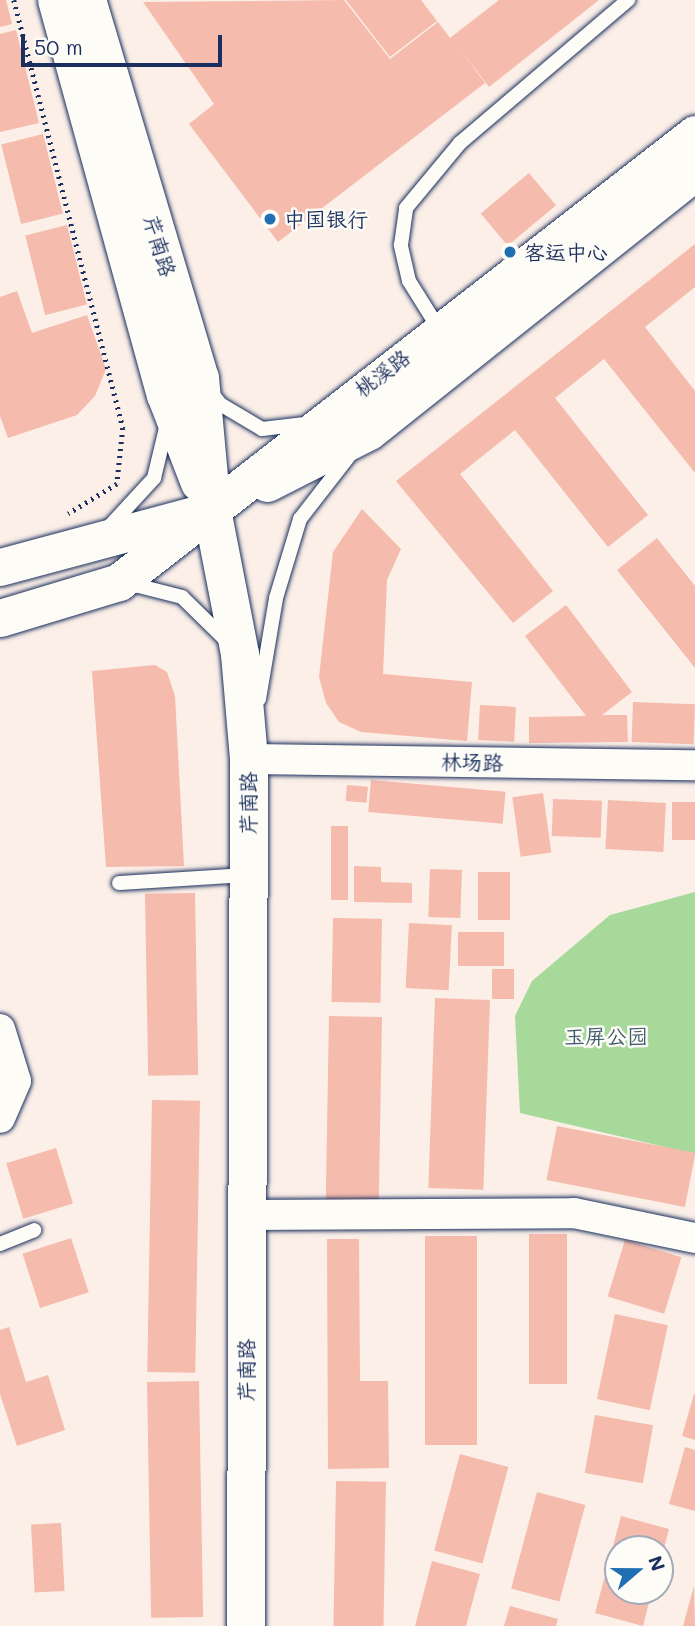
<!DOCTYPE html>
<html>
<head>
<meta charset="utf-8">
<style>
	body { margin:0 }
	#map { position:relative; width:695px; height:1626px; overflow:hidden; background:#fbefe8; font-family:Mali,"LXGW WenKai TC",sans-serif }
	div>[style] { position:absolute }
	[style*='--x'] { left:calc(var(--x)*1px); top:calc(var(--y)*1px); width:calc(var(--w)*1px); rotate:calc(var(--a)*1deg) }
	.green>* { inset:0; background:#a6d99a }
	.building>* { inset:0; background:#f5bbad; transform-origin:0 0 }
	.path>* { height:4.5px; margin-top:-2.25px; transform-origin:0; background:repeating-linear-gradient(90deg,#1b2f5e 0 2px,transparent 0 7px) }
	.roads { filter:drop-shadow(0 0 2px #1b2f5e) drop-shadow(0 0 2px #1b2f5e) }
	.service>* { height:14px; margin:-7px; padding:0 7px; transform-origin:7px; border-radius:7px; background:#fdfcf7 }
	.minor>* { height:30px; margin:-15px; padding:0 15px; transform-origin:15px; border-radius:15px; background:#fdfcf7 }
	.tertiary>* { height:37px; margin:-18.5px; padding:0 18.5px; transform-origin:18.5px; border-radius:18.5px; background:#fdfcf7 }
	.secondary>* { height:38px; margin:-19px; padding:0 19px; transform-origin:19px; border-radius:19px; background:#fdfcf7 }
	.dots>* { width:19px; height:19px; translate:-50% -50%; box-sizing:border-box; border:4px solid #fdfcf7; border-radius:50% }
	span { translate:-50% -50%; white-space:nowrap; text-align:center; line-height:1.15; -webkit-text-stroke:5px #fdfcf7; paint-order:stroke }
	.poi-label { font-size:21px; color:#1b2f5e }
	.left { translate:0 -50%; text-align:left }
	.street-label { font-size:21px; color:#1b2f5e }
	.park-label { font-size:21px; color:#3e5a6d }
	.north { position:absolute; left:604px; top:1535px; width:70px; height:70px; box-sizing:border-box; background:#fdfcf7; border:2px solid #a3aaba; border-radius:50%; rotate:70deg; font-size:19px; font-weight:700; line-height:28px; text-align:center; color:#1b2f5e }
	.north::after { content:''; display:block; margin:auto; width:24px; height:32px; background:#1f6fb2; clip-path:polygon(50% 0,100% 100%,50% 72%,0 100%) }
	.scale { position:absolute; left:21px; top:35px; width:201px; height:32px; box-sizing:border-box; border:4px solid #1b2f5e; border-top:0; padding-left:9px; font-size:21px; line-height:24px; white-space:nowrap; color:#1b2f5e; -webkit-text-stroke:5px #fdfcf7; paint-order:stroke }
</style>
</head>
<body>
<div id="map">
	<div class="green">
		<div style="clip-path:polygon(695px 892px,695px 1154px,520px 1113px,515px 1016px,532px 981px,610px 915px)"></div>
	</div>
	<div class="building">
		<div style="clip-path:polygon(0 0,6px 0,12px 24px,0 27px)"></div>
		<div style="clip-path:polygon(344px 0,390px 59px,438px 22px,450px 38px,499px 0,599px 0,489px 87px,457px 45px,485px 83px,278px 242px,189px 124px,214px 104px,143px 2px)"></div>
		<div style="clip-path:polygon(346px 0,421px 0,437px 21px,390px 57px)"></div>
		<div style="clip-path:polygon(16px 30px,39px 123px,0 132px,0 34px)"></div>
		<div style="left:43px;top:134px;width:82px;height:43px;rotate:76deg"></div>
		<div style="left:529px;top:173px;width:42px;height:63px;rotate:50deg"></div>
		<div style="left:67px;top:225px;width:82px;height:43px;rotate:76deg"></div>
		<div style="clip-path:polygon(695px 244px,695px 287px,645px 327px,695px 391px,695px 473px,604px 359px,555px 398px,648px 515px,608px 547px,515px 430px,460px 474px,553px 591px,513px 623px,396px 481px)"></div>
		<div style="clip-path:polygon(17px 291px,32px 333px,87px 315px,106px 369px,95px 396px,77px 415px,8px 438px,0 416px,0 297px)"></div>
		<div style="clip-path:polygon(362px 509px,401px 549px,387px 580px,383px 674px,472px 682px,467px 741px,361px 732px,339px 722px,326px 703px,319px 677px,333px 552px)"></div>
		<div style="clip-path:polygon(657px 538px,695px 586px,695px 668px,617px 570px)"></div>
		<div style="clip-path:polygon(566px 605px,632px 692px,602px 715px,627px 715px,628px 742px,529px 743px,529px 717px,586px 716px,525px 636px)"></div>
		<div style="clip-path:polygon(155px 665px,167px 672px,175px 696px,184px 866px,106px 867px,92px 671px)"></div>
		<div style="left:633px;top:702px;width:62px;height:40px;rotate:2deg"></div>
		<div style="left:480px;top:705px;width:36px;height:35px;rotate:3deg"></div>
		<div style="left:371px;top:780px;width:135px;height:32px;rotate:5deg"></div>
		<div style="left:347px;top:785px;width:21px;height:16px;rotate:5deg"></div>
		<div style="left:543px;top:793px;width:60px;height:31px;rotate:82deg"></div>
		<div style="left:553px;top:799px;width:49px;height:37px;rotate:2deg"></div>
		<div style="left:608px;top:800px;width:58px;height:49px;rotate:3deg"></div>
		<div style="left:672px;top:802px;width:23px;height:38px"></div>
		<div style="left:331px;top:826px;width:17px;height:74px"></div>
		<div style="clip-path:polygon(354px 866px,381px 867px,381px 882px,412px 883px,412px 903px,354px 902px)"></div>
		<div style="left:430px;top:869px;width:32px;height:48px;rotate:2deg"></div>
		<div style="left:478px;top:872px;width:32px;height:48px"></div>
		<div style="left:195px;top:893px;width:182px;height:50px;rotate:89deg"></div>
		<div style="left:333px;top:918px;width:49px;height:84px;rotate:1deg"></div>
		<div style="left:409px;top:923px;width:43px;height:65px;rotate:3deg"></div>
		<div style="left:458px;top:932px;width:46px;height:34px"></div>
		<div style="left:492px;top:969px;width:22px;height:30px"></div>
		<div style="left:435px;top:998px;width:55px;height:190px;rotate:2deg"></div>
		<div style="left:329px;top:1016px;width:53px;height:187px;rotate:1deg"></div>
		<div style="left:152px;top:1100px;width:48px;height:272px;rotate:1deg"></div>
		<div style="left:557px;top:1126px;width:141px;height:55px;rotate:11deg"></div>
		<div style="left:56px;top:1148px;width:58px;height:52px;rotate:73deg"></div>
		<div style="left:529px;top:1234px;width:38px;height:150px"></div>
		<div style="left:425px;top:1236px;width:52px;height:209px"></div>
		<div style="left:71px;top:1238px;width:57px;height:51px;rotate:72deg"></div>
		<div style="clip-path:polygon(327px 1239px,359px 1239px,360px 1381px,388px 1381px,389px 1468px,328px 1469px)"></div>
		<div style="left:625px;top:1240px;width:59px;height:59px;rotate:17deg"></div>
		<div style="left:615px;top:1314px;width:54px;height:87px;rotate:12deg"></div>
		<div style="clip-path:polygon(9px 1327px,26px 1382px,48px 1375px,65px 1430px,17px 1446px,0 1394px,0 1330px)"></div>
		<div style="left:199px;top:1381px;width:236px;height:52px;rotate:89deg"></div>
		<div style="clip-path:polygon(694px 1394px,695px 1394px,695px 1440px,682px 1436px)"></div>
		<div style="left:595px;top:1415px;width:59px;height:59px;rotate:10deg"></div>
		<div style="clip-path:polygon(685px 1447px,695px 1450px,695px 1511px,669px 1504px)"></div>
		<div style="left:460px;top:1454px;width:50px;height:100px;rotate:15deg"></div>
		<div style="left:336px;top:1481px;width:50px;height:145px;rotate:1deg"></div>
		<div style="left:537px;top:1492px;width:50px;height:100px;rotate:15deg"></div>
		<div style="clip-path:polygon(621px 1516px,669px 1529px,661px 1560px,660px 1549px,618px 1549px,618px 1591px,652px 1591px,643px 1626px,595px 1613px)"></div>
		<div style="left:61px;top:1523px;width:68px;height:30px;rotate:87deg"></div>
		<div style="clip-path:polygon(432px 1561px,480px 1574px,466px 1626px,415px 1626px)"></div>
		<div style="clip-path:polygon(694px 1586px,695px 1626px,683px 1626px)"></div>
		<div style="clip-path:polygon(510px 1606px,558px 1619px,556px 1626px,504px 1626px)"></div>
	</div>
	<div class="path">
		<div style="--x:14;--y:0;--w:442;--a:75.7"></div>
		<div style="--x:123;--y:428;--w:56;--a:96.1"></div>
		<div style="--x:117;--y:484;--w:57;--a:148.5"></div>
	</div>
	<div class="roads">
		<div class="service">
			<div style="--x:439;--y:329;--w:57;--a:-122"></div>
			<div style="--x:409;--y:281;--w:37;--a:-103"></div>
			<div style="--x:401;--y:245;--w:37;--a:-82"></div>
			<div style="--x:406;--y:208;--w:85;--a:-50.3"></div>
			<div style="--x:460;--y:143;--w:221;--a:-40.4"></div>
			<div style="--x:210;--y:391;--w:16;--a:52"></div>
			<div style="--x:220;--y:404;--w:49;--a:30.8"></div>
			<div style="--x:262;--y:429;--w:43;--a:-6.6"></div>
			<div style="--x:109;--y:527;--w:67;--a:-47.4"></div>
			<div style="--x:154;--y:478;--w:51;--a:-76.5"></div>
			<div style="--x:127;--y:583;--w:57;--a:14.3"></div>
			<div style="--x:182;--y:597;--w:66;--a:44.4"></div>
			<div style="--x:259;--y:699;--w:102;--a:-80.4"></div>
			<div style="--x:276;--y:598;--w:83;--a:-73.1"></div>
			<div style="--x:300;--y:519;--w:85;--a:-52.2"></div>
			<div style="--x:119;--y:883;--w:128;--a:-3.6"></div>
			<div style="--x:0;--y:1244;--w:37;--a:-22"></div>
		</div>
		<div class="minor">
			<div style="--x:249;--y:759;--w:446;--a:0.8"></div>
			<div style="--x:0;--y:1029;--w:54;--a:72.9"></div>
			<div style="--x:16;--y:1081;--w:40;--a:113.4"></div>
			<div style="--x:246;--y:1215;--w:328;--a:-0.3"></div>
			<div style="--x:574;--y:1213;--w:124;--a:11.7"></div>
		</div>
		<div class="tertiary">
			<div style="--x:267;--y:483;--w:114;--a:-27"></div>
			<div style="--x:369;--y:431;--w:416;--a:-38.5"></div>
			<div style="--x:0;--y:567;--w:205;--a:-15"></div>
			<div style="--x:0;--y:618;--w:124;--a:-16.8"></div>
			<div style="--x:119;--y:582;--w:730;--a:-37.87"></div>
		</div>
		<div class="secondary">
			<div style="--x:57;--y:0;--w:410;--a:74.6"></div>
			<div style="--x:166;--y:395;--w:94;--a:68.9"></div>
			<div style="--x:87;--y:0;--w:395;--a:73.4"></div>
			<div style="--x:200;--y:378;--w:133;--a:84.8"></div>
			<div style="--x:212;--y:510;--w:147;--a:79"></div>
			<div style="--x:240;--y:654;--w:105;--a:85.1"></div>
			<div style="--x:249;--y:759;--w:867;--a:90.2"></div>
		</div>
	</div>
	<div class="dots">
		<div style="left:270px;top:219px;background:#1f6fb2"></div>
		<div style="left:510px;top:252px;background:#1f6fb2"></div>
	</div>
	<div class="poi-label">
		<span class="left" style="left:284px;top:219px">中国银行</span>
		<span class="left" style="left:524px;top:252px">客运中心</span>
	</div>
	<div class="street-label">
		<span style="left:160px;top:246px;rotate:73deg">芹南路</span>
		<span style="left:382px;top:373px;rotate:-37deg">桃溪路</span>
		<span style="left:472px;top:762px;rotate:1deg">林场路</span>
		<span style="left:248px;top:803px;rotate:-90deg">芹南路</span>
		<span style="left:246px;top:1370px;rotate:-90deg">芹南路</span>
	</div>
	<div class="park-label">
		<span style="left:606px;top:1036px">玉屏公园</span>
	</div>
	<div class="north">N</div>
	<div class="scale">50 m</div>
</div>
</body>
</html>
